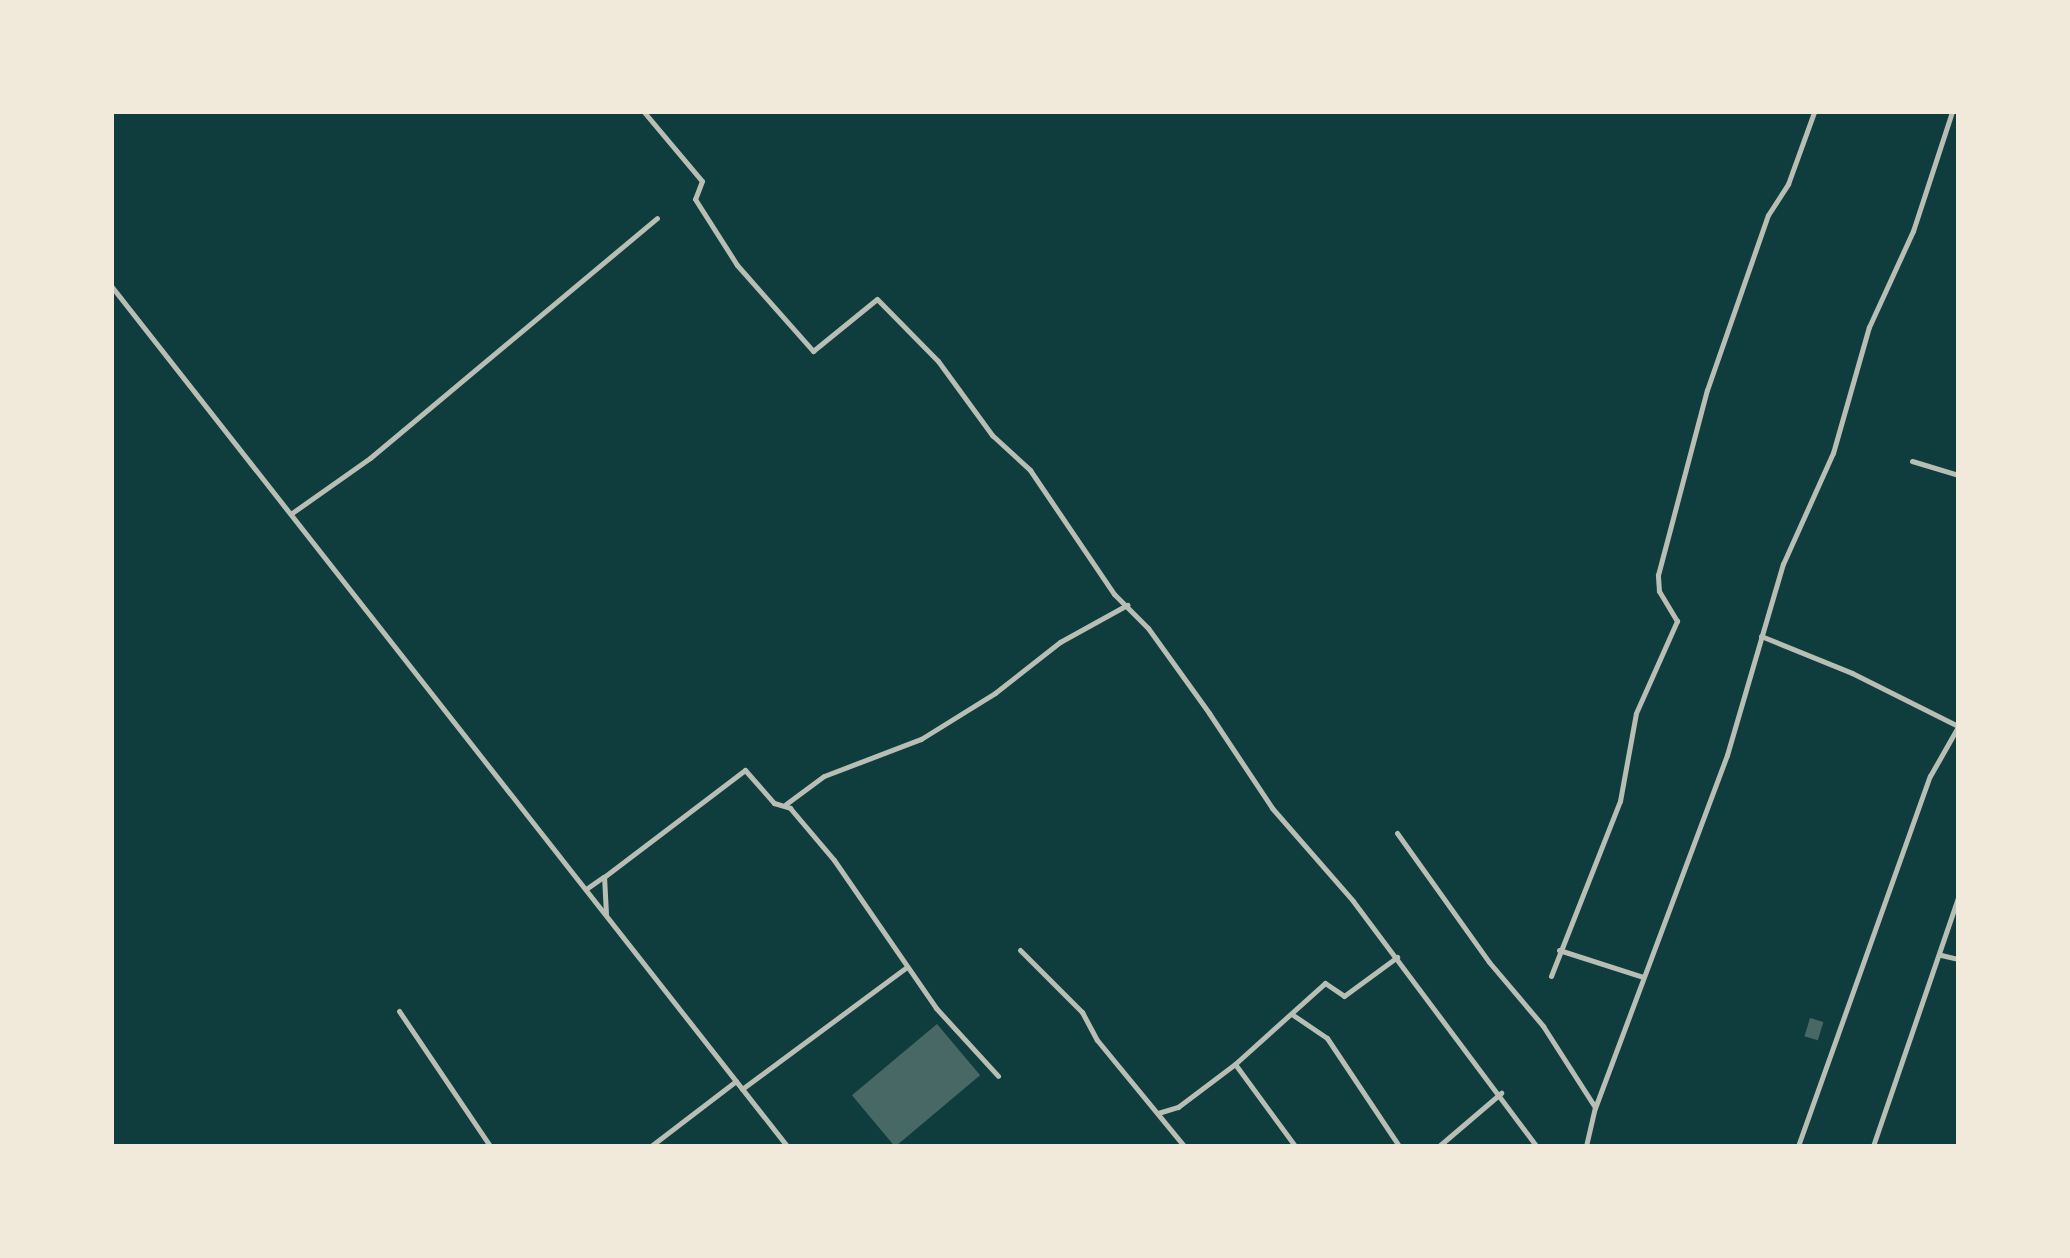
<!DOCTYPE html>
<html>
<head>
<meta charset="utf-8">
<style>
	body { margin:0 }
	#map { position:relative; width:2070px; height:1258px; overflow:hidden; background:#0f3d3e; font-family:"Noto Serif",serif }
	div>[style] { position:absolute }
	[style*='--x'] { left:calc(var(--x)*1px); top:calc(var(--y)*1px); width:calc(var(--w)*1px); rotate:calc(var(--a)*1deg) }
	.building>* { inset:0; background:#486865; transform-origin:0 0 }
	.minor>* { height:5px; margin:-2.5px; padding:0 2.5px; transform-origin:2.5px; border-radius:2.5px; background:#b8beb3 }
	span { translate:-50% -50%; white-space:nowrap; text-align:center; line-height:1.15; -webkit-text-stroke:6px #f1e9da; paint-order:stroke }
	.frame { position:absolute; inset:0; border:114px solid #f1e9da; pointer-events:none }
</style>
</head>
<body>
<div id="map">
	<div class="building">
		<div style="left:1810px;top:1018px;width:14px;height:19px;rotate:17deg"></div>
		<div style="left:937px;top:1024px;width:67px;height:111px;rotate:50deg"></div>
	</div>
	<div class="minor">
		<div style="--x:644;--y:112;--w:90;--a:50"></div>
		<div style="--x:702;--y:181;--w:19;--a:111"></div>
		<div style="--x:695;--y:199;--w:78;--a:57.5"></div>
		<div style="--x:737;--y:265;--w:115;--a:48.5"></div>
		<div style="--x:813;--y:351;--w:82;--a:-39.1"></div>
		<div style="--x:877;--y:299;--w:87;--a:45.5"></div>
		<div style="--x:938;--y:361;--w:92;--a:53.9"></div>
		<div style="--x:992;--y:435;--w:52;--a:42.6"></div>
		<div style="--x:1030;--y:470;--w:150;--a:55.9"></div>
		<div style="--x:1114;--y:594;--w:48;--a:45"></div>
		<div style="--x:1148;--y:628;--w:105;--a:54.3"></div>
		<div style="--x:1209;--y:713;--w:114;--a:56.4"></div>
		<div style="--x:1272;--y:808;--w:123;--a:48.9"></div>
		<div style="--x:1353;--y:901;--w:306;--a:53.2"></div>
		<div style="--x:112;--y:287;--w:1092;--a:51.84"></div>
		<div style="--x:1912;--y:461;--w:48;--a:16.9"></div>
		<div style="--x:292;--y:513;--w:95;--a:-35.2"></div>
		<div style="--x:370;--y:458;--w:374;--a:-39.9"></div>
		<div style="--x:1761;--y:636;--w:98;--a:22.1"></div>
		<div style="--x:1852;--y:673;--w:119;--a:26.6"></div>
		<div style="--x:786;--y:804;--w:47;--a:-36.4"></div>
		<div style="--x:824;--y:776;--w:104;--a:-20.9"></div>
		<div style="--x:921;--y:739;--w:87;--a:-31.9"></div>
		<div style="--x:995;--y:693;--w:83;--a:-38.1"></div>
		<div style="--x:1060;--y:642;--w:77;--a:-28.9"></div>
		<div style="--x:1397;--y:833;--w:158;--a:54.5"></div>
		<div style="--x:1489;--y:962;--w:84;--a:49.8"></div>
		<div style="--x:1543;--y:1026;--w:96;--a:57.3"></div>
		<div style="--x:586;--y:889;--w:21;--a:-35"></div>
		<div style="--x:606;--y:914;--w:37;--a:-93"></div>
		<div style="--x:604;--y:877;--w:177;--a:-37.2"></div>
		<div style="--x:745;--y:770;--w:44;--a:48.7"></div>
		<div style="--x:774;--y:803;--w:17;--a:17"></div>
		<div style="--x:790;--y:808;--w:68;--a:49.8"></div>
		<div style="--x:834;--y:860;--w:180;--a:55.4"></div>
		<div style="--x:936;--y:1008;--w:92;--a:47.6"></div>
		<div style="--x:1020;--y:950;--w:88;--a:45"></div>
		<div style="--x:1082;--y:1012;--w:32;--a:62"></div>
		<div style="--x:1097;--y:1040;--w:137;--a:50.6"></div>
		<div style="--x:1559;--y:950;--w:88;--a:17.8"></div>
		<div style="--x:1941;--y:955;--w:17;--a:13"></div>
		<div style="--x:1551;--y:976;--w:188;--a:-68.5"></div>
		<div style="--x:1620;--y:801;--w:89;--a:-79.7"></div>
		<div style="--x:1636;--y:713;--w:101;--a:-66"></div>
		<div style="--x:1677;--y:621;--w:35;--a:-121"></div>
		<div style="--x:1659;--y:591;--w:16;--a:-94"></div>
		<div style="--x:1658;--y:575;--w:191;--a:-75.2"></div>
		<div style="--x:1707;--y:390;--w:185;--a:-70.8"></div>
		<div style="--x:1768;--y:215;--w:37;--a:-57"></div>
		<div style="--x:1788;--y:184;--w:77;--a:-70.1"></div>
		<div style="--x:399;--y:1011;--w:163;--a:56"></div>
		<div style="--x:1293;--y:1015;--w:41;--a:34.1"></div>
		<div style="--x:1327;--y:1038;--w:130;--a:56.3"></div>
		<div style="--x:1235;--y:1064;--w:102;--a:53.8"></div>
		<div style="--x:742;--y:1089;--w:205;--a:-36.5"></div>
		<div style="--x:1158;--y:1113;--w:21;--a:-17"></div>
		<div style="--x:1178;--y:1107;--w:71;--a:-37"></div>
		<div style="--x:1235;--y:1064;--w:121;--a:-42"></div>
		<div style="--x:1325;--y:983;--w:23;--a:34"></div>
		<div style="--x:1344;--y:996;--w:66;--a:-36.3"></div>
		<div style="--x:651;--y:1146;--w:107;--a:-37.4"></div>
		<div style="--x:1439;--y:1146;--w:82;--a:-40.5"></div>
		<div style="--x:1586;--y:1146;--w:39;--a:-77"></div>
		<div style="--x:1595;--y:1108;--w:377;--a:-69.5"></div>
		<div style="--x:1727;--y:755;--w:199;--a:-73.7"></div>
		<div style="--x:1783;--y:564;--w:122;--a:-65.8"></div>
		<div style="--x:1833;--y:453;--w:131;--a:-74.1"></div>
		<div style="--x:1869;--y:327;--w:106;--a:-65.4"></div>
		<div style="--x:1913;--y:231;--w:125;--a:-71.9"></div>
		<div style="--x:1798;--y:1146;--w:393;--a:-70.4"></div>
		<div style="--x:1930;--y:776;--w:56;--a:-60.3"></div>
		<div style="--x:1873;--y:1146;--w:262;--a:-71.1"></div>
	</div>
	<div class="frame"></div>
</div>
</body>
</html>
